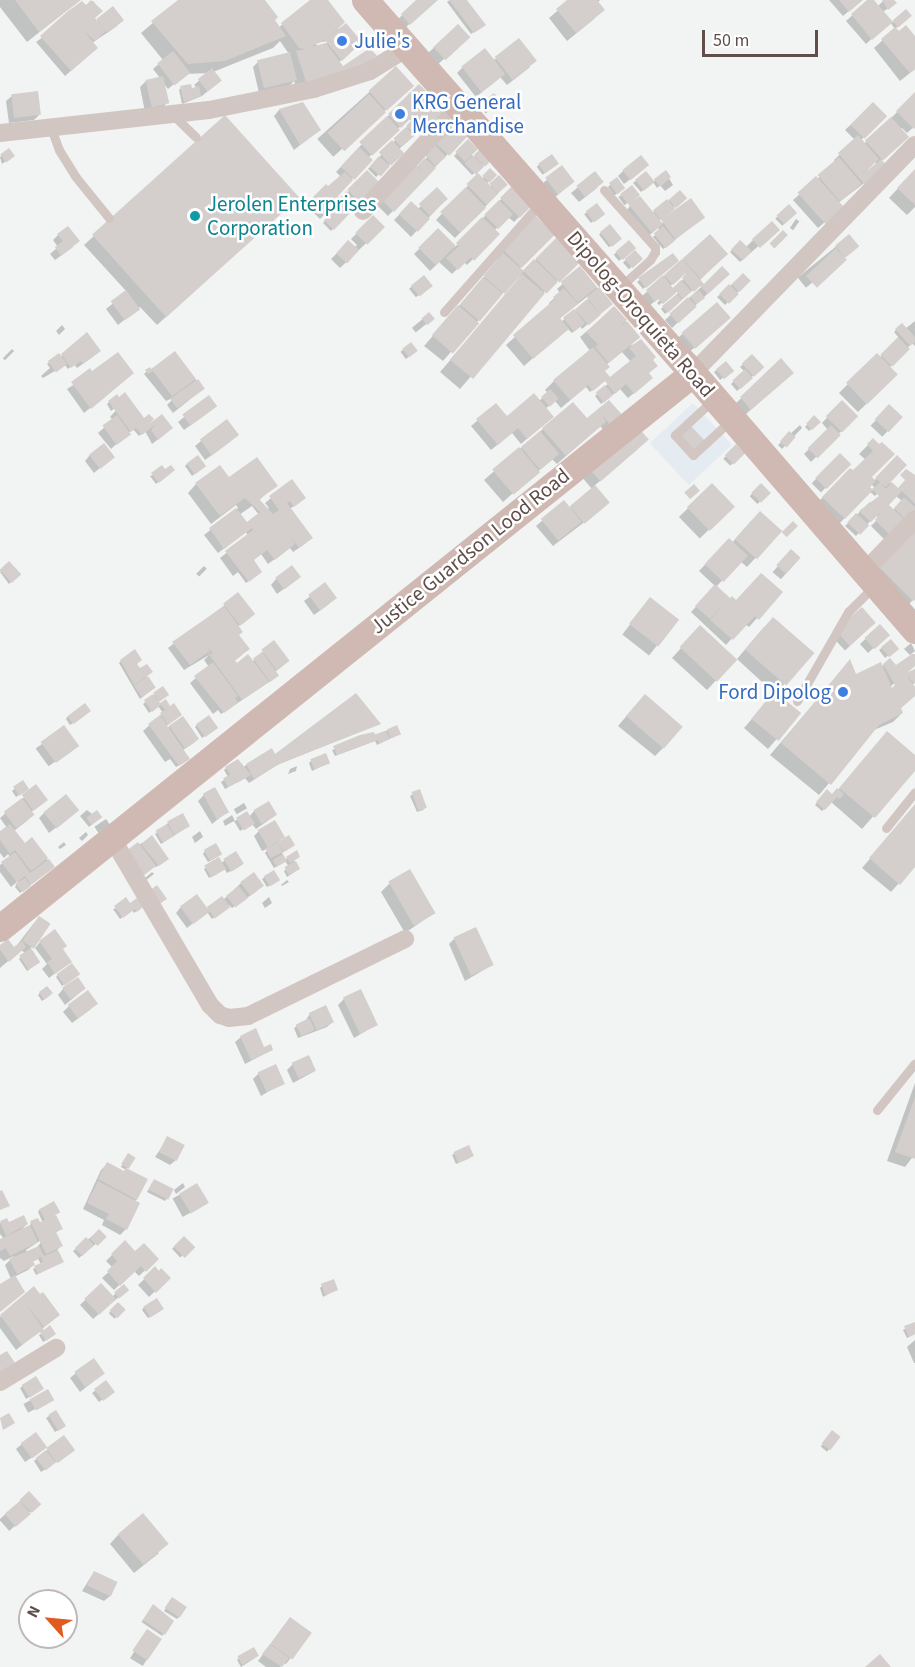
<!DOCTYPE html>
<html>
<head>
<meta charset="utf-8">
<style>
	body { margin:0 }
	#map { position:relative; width:915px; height:1667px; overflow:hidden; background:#f2f4f3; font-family:"Source Sans 3",sans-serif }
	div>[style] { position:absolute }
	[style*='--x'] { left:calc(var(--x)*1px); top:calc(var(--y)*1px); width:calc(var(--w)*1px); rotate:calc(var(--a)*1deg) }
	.commercial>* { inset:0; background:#e4ebf1; transform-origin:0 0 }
	.shadow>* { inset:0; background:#0003; transform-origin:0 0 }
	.building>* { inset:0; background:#d4cfcc; transform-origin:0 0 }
	.service>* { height:9px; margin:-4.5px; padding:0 4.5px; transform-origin:4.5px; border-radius:4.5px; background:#d2c6c3 }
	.minor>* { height:18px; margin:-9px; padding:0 9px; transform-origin:9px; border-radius:9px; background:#d2c6c3 }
	.primary>* { height:27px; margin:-13.5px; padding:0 13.5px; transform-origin:13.5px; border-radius:13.5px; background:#cfb9b2 }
	.dots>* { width:16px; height:16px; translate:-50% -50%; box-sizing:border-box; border:3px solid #fff; border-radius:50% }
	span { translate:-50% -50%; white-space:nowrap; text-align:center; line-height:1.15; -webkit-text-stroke:5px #fff; paint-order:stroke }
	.shop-label { font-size:21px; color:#366cbe }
	.left { translate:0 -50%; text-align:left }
	.right { translate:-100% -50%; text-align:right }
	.culture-label { font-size:21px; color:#0d838f }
	.street-label { font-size:21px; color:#5f4e4a }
	.north { position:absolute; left:18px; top:1589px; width:60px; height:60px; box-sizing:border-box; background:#fff; border:2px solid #bfb8b7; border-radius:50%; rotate:297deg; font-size:16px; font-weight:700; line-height:24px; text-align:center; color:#5f4e4a }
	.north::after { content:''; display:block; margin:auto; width:21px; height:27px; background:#e15b1e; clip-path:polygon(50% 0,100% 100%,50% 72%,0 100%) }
	.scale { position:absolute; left:702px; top:30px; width:116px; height:27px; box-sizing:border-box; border:3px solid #5f4e4a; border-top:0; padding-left:8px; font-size:18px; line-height:21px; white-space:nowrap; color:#5f4e4a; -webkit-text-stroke:4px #fff; paint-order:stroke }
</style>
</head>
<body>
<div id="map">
	<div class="commercial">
		<div style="left:693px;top:403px;width:57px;height:59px;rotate:47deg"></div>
	</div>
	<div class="shadow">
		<div style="clip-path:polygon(0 0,80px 0,27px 42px,0 7px)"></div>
		<div style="clip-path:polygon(evenodd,180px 0,263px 0,278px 28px,313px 0,327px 0,334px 31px,346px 25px,352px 51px,339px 62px,343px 68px,375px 56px,369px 62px,298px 93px,294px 81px,290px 85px,259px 93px,253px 67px,258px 62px,289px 54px,280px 41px,273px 48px,213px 72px,220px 81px,202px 96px,182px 104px,179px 90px,181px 88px,197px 88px,194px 85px,208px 73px,186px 74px,168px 89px,162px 81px,167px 103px,161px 109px,145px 112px,140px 87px,146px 81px,160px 78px,153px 69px,163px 60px,141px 33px,180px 0,334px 40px,317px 47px,316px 43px,334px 40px)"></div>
		<div style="clip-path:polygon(418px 0,434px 1px,404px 29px,396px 21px)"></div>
		<div style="clip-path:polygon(450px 0,465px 0,481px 27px,471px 34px,447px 2px)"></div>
		<div style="clip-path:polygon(570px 0,600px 0,597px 3px,594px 19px,567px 41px,549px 18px)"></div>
		<div style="clip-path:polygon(829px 0,862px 0,843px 16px)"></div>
		<div style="clip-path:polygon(869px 0,878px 6px,884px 0,892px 0,892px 5px,883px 12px,892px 23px,905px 11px,910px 16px,895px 29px,899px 34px,915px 38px,915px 69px,900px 81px,874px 48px,895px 29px,890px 22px,866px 44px,846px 21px)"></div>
		<div style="clip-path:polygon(93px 1px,101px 11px,93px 18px,96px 22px,98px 20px,117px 26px,92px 43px,91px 53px,65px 76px,36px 42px)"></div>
		<div style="left:458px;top:26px;width:15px;height:40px;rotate:48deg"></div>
		<div style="clip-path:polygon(496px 59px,530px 67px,507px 85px,500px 77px,476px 97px,457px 73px,462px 68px)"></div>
		<div style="left:396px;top:68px;width:24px;height:106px;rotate:48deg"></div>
		<div style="left:493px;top:95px;width:8px;height:18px;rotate:45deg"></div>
		<div style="clip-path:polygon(evenodd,915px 95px,915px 126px,907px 133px,902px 128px,900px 129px,907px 137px,881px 161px,880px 171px,838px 203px,842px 207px,818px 228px,793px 200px,836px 163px,834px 160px,855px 140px,845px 130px,873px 104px,885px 116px,861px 140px,864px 144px,915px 95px,875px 162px,877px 164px,869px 172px,867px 170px,875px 162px)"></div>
		<div style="clip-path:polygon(12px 96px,39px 115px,34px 120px,9px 123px,6px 101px)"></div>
		<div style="clip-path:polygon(302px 104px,313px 135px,294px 150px,274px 116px,279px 110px)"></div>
		<div style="clip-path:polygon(443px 110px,399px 149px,402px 153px,376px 177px,368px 169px,412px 122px,409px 118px,368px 158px,370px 160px,336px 196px,340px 200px,367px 172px,378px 183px,354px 208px,349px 203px,346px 207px,350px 211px,331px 231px,323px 223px,341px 203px,339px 200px,320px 219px,307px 206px,340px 176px,336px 172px,389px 115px)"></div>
		<div style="clip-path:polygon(225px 117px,288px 206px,157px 325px,140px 307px,118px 325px,106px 309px,127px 292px,84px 245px)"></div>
		<div style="clip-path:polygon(453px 123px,466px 135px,388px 216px,376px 204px,425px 160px,432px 150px,429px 147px)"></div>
		<div style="clip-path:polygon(468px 141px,473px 158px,481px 150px,490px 159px,472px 175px,454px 156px)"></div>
		<div style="clip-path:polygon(9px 150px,10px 158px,2px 164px,0 157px)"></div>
		<div style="left:551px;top:156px;width:10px;height:18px;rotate:53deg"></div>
		<div style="clip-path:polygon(561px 167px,567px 187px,553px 199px,541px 185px)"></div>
		<div style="clip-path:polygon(490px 170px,495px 175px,486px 184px,490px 187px,499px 178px,506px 185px,455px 238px,436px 220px,478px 175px,482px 179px)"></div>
		<div style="clip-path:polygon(642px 170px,624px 184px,618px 176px,623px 171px)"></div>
		<div style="clip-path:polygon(915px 170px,915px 207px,907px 215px,889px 198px)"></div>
		<div style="clip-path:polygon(665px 172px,673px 185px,665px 191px,660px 185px,657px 188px,653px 182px,641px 192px,633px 183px,646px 173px,653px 182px)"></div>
		<div style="clip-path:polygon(595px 173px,597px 188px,579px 202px,571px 193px)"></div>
		<div style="clip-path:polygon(616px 179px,623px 188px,614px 196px,608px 187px)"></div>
		<div style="left:632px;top:187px;width:10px;height:17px;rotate:53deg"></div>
		<div style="clip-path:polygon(512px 188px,530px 206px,514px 222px,508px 217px,494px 231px,498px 234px,467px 265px,464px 262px,452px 274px,439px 262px,430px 271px,414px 254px,438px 230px,455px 247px)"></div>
		<div style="clip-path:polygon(437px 190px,446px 199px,411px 237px,394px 220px,411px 203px,418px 209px)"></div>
		<div style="clip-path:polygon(680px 192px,685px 198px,658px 221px,661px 224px,690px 201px,698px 222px,663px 249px,653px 237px,660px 231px,658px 228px,646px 238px,625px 212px,630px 206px,652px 213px)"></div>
		<div style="left:596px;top:205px;width:11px;height:15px;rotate:52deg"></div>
		<div style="left:788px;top:206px;width:10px;height:18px;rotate:45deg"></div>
		<div style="clip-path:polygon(373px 217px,383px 227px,340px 268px,331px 259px,348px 242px,354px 248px,357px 245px,351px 239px)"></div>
		<div style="clip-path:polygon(535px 217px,553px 235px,519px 269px,523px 272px,556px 240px,578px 262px,539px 297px,460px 389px,440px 372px,521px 278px,518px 275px,443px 361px,424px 346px,498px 261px,495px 258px)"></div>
		<div style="left:796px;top:219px;width:4px;height:11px;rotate:34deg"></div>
		<div style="left:610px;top:226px;width:16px;height:14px;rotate:52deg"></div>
		<div style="clip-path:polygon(777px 230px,740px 262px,730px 252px,740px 242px,746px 247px,753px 240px)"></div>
		<div style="clip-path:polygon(58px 235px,73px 247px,55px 260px,50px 254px,58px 247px,53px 240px)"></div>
		<div style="clip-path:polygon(evenodd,709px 236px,726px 254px,699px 281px,699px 285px,665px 314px,661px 309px,679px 292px,677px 291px,659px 305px,657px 303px,662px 298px,660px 297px,649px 306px,641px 297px,709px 236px,685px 272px,688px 275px,664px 297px,670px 286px,685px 272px)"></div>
		<div style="left:849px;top:236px;width:13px;height:66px;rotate:51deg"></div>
		<div style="left:629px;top:242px;width:8px;height:20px;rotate:50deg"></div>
		<div style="left:635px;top:252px;width:9px;height:16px;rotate:49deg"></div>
		<div style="clip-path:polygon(672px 255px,677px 261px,643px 289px,637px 282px)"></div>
		<div style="clip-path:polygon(evenodd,580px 268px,611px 304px,582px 329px,580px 326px,572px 333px,567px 328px,524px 366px,506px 345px,550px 305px,549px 303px,560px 293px,557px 289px,580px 268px,588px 296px,590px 298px,561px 322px,559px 319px,588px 296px)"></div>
		<div style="clip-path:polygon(722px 268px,728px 274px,672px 328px,665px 320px)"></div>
		<div style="clip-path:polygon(743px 275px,749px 281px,725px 305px,717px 297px)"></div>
		<div style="left:424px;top:277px;width:11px;height:19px;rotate:52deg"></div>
		<div style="left:717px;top:304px;width:18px;height:52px;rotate:49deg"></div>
		<div style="clip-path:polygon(614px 308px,638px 337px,630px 346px,640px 341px,651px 360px,646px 383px,628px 398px,620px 389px,601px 404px,595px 396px,631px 362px,622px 352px,606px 365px,597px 377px,608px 377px,590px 392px,586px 387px,561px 408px,555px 401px,545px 409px,546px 422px,521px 444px,512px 433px,491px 450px,471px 426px,496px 405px,507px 418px,539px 401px,548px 393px,545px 390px,554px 381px,590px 351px,580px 337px)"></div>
		<div style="left:429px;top:314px;width:6px;height:22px;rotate:51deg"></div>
		<div style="clip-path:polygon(915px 321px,915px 346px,912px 343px,889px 368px,896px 375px,858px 412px,839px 393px,877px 355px,879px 358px,899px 338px,894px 332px,896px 330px,905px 329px)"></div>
		<div style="clip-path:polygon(62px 325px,65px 329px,59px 335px,56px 331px)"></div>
		<div style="clip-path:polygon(86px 334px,94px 356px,77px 368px,74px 364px,68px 369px,65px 365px,43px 378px,41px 376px,50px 368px,47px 364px,60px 357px)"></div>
		<div style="left:411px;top:344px;width:9px;height:13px;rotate:54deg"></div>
		<div style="left:12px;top:349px;width:3px;height:13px;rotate:45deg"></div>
		<div style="clip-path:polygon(175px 353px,203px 389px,173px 413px,167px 405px,175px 397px,166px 401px,144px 374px,149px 369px,151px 371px)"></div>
		<div style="clip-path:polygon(752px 356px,762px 367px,737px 391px,731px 384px,744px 371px,740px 367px)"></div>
		<div style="clip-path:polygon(781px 361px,786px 378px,745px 415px,735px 404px)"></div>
		<div style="left:726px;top:363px;width:10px;height:15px;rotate:53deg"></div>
		<div style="clip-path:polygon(92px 373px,127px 378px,84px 413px,67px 389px)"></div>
		<div style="clip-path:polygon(209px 397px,210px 411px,184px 430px,178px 422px)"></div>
		<div style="clip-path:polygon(125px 400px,111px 411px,107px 404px,109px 402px)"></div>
		<div style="clip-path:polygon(842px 402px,856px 416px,811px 462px,804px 454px,828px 430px,822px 423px)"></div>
		<div style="left:889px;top:406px;width:16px;height:27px;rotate:43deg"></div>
		<div style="clip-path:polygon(119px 407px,148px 427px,162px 416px,165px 434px,152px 444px,145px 431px,139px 436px,133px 429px,111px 449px,98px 433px,113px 420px,110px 417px)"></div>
		<div style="clip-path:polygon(597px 413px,622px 417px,605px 432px,600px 426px,557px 464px,552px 459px,503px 502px,484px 480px,543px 429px,587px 420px)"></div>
		<div style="clip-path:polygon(814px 417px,819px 422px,809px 431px,805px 427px)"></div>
		<div style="clip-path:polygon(800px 425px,802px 428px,782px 449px,778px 445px)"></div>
		<div style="clip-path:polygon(evenodd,873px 440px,879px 446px,870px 477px,874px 481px,897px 457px,889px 481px,898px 490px,915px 477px,915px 508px,885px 540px,871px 526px,879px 518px,876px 515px,856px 536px,845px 526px,870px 502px,872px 505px,882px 494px,879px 492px,875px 496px,870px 492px,836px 527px,814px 506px,850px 470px,853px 473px,866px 460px,859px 454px,873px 440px,871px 484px,875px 488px,872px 491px,868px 487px,871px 484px,873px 440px,896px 496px,902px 501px,893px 510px,887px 505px,896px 496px)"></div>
		<div style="clip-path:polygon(201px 441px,231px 441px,205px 460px,195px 446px)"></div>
		<div style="left:736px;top:446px;width:10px;height:18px;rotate:45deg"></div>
		<div style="clip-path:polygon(639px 448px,594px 486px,603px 508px,553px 546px,536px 526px,564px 502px,569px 509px,592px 489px,581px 476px)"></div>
		<div style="clip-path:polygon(90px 455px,107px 462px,94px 473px,85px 461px)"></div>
		<div style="left:840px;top:455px;width:13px;height:40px;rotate:45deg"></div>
		<div style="clip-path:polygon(187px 464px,202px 468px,192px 476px,185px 466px)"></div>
		<div style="clip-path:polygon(165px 471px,170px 472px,156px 484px,150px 476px)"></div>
		<div style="clip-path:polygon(evenodd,229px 480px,276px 485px,258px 501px,264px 508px,260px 514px,269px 508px,265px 503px,292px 481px,298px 503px,290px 509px,306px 543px,293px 552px,290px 548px,268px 564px,261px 554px,252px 561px,258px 574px,246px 583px,238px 572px,233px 576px,220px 558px,248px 536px,246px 532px,218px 553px,204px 535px,238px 508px,236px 505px,211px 524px,188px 493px,196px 484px,229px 480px,252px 506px,259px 515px,247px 525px,239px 515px,252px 506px)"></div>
		<div style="left:712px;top:485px;width:30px;height:46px;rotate:46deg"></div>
		<div style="left:761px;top:485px;width:11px;height:16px;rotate:45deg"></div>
		<div style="clip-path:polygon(751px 521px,780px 531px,747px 567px,740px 561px,716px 587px,735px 603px,781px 592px,749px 627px,745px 624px,726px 645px,691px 612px,715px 586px,699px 571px,729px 540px,732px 543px)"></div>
		<div style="clip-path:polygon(915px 531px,915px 598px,901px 612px,868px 579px)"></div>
		<div style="left:791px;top:551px;width:11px;height:28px;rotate:41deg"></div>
		<div style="clip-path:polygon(9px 563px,19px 574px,9px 584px,0 572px)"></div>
		<div style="left:204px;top:566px;width:4px;height:11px;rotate:45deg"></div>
		<div style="clip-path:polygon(276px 579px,293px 582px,277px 594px,271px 585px)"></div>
		<div style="clip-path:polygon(325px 585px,329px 604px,314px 615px,304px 601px)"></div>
		<div style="clip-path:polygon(238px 595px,247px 620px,237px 627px,242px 655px,234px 661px,237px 665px,252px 662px,274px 642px,288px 661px,275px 672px,272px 680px,221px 714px,218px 710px,213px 714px,190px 683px,209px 667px,204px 660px,209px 655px,184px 670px,168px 648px)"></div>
		<div style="left:650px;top:599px;width:34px;height:45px;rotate:38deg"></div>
		<div style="left:862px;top:610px;width:18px;height:40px;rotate:47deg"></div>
		<div style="left:880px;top:626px;width:12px;height:27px;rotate:48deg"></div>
		<div style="clip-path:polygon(764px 627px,784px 685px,775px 693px,799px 713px,768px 749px,744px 728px,774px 693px,737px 659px)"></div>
		<div style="clip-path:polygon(692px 636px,735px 660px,707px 690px,672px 658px)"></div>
		<div style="left:891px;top:641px;width:10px;height:15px;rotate:53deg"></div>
		<div style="clip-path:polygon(911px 643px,915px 651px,910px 655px,904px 649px)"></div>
		<div style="clip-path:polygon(915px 655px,915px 665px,890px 687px,891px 690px,915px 669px,915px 682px,912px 685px,915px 687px,915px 695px,900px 709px,902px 713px,893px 722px,874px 730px,819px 795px,770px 755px,850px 661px,856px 676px,881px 667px,890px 660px,895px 667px)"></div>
		<div style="clip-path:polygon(121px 661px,136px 664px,154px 688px,140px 699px,119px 663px)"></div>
		<div style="clip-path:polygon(163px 688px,165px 697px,157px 702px,159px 706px,165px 701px,178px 717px,166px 726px,167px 728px,182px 718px,195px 742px,183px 750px,186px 761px,176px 767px,170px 759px,165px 762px,143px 731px,163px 713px,158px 706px,149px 713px,143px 704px)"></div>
		<div style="clip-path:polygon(636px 705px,663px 748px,655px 756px,618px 726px)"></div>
		<div style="clip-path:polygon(87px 713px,70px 725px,66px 719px,68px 716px)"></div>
		<div style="clip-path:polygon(379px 724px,277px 765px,249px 783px,245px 778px,225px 789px,221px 782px,228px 777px,224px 770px,226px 768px,242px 769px,246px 765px)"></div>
		<div style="clip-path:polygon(197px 725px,213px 730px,202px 738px,195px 727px)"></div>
		<div style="left:64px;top:728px;width:22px;height:35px;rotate:54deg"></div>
		<div style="clip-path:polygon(388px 730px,399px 734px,377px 745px,375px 741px,335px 756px,332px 750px)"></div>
		<div style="clip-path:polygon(876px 745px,915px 757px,915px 769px,862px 829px,831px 802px,822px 811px,815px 805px,827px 791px,832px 795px,838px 790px)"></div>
		<div style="clip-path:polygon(311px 761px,328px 763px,312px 771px,309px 763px)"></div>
		<div style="clip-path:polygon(297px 766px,296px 771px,288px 774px,290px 769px)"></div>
		<div style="clip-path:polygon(23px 782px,25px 791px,16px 797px,12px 791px)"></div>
		<div style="clip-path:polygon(36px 787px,40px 805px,31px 812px,28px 820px,14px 831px,24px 845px,32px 839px,53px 867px,20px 893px,15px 887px,19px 880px,11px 887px,0 872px,0 865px,10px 857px,8px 854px,4px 858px,0 853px,0 833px,7px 828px,0 818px)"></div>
		<div style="clip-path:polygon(413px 794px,426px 807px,423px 810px,417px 812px,410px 796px)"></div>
		<div style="clip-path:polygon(204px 795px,227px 812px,212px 824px,198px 801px)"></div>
		<div style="left:244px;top:803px;width:6px;height:12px;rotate:59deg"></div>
		<div style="clip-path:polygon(915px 806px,915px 865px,891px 892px,862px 868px)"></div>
		<div style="clip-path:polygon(87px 810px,98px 819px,89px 827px,80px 816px)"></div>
		<div style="clip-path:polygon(254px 811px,276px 815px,256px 829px,252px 824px,240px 831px,234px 821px,225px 826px,223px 821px,232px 815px,235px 821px,247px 814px,249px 817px)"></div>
		<div style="clip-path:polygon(44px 813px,71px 816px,49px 833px,39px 818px)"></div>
		<div style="left:106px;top:819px;width:7px;height:14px;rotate:56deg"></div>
		<div style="clip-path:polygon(168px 823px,186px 828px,161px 844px,155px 834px)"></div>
		<div style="clip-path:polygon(200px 831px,203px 837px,195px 843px,192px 837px)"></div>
		<div style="clip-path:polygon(259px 831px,283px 837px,276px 845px,289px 837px,291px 847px,282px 853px,285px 860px,287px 858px,294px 860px,298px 869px,296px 871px,287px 877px,284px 871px,289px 867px,285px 861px,274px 868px,265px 853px,269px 848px,262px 851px,254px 836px)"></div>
		<div style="clip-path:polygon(86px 832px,88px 835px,82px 841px,79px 838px)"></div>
		<div style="clip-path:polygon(152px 837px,165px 861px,156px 867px,125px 853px)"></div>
		<div style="clip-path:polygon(64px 842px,66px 845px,60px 849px,58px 847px)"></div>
		<div style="clip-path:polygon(205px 851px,218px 856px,208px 862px,203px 854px)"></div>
		<div style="clip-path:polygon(236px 853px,240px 866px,227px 873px,224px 868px,209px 878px,204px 869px,206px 867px,221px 863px)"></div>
		<div style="clip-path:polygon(152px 872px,154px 874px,145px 881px,144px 879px)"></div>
		<div style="clip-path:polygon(265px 877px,276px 882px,267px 887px,262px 879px)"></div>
		<div style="clip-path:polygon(287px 880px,289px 882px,282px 886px,281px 885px)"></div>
		<div style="clip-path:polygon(241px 883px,257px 891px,232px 908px,229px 905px,212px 919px,207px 912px,187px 928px,176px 913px,181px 907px,206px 910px,223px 900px)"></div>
		<div style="clip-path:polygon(390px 883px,434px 913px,405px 933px,381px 892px)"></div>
		<div style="clip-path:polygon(269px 897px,272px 903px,265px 908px,262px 903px)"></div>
		<div style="clip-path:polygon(130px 905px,139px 909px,134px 913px,132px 910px,120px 919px,113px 909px)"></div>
		<div style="clip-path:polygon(34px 923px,49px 925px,30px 949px,39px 962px,27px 971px,19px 959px,25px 953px,21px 950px,0 968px,0 947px,14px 949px)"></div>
		<div style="clip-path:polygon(454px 939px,492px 965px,465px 981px,449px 944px)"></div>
		<div style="clip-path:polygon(40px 942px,62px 950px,70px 962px,49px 978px,42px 969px,47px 964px,35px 948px)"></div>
		<div style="clip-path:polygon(61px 972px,76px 976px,62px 986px,56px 977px)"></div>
		<div style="clip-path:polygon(63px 989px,84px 989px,65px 1005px,58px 995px)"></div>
		<div style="clip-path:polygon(40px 993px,49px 996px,42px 1001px,38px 995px)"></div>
		<div style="clip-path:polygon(344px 999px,376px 1025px,354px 1038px,338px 1005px)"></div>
		<div style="clip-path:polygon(69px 1006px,91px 1009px,72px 1023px,63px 1012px)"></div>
		<div style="clip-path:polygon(310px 1014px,332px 1022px,327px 1027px,298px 1038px,294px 1028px,305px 1021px)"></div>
		<div style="clip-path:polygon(241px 1037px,264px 1050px,272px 1050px,245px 1064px,235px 1042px)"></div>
		<div style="clip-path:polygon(293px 1064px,315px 1071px,293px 1083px,287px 1070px)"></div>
		<div style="clip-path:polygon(259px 1073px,283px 1083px,261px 1096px,253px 1079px)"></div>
		<div style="clip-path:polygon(915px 1083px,915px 1154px,905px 1167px,887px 1161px)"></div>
		<div style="clip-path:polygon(168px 1138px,176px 1160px,170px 1165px,155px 1157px)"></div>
		<div style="clip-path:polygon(455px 1153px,470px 1158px,456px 1164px,452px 1155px)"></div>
		<div style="clip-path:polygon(128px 1155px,127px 1170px,136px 1199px,126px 1229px,120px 1235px,102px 1225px,104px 1220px,83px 1209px,101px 1170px,107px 1164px,123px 1173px,126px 1170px,121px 1167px)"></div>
		<div style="clip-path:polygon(152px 1183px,172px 1189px,165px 1201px,147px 1192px)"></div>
		<div style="clip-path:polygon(183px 1183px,185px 1187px,176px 1194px,174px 1190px)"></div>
		<div style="left:197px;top:1185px;width:21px;height:28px;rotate:61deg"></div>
		<div style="clip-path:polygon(evenodd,40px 1209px,54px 1215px,61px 1229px,55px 1233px,61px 1246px,57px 1250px,62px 1262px,36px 1275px,33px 1269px,41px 1264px,38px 1259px,32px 1262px,33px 1265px,28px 1270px,14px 1277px,0 1311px,0 1287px,11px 1279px,5px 1265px,14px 1256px,4px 1261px,0 1258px,0 1241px,4px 1239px,0 1234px,0 1223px,6px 1220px,8px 1224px,27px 1224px,20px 1231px,30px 1226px,31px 1222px,39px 1224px,43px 1223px,38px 1212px,40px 1209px,44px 1238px,36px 1249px,28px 1254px,26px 1250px,44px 1238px)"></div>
		<div style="clip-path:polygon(99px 1231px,104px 1237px,79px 1258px,73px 1251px)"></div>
		<div style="left:184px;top:1238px;width:12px;height:16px;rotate:48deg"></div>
		<div style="clip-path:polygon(125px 1242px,135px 1253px,157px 1259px,139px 1276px,134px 1271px,114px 1290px,102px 1278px,113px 1268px,106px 1261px)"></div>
		<div style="clip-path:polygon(155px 1269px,169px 1278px,149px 1297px,138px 1285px)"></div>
		<div style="clip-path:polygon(101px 1285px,112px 1297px,124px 1286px,127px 1290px,93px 1319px,80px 1305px)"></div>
		<div style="clip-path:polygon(322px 1286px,336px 1290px,323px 1297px,320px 1288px)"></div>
		<div style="clip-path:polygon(43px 1294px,53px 1320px,16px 1350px,0 1328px,0 1317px,15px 1306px,20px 1311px)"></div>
		<div style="left:118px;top:1304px;width:8px;height:13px;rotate:45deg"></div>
		<div style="clip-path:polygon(144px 1307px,160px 1311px,148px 1318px,142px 1310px)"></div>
		<div style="clip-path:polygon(915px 1323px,915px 1334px,907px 1338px,903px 1330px)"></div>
		<div style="clip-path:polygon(50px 1328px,52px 1336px,43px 1342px,39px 1335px)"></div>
		<div style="clip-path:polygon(915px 1340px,915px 1363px,914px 1363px,907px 1347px)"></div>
		<div style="clip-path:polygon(76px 1373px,103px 1374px,80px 1392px,70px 1378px)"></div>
		<div style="clip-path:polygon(35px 1378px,39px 1391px,26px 1399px,20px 1388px)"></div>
		<div style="clip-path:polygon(106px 1383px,110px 1394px,99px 1402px,92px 1393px)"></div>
		<div style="left:47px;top:1391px;width:10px;height:27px;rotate:61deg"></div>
		<div style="clip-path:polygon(55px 1412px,62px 1428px,55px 1432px,46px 1418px)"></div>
		<div style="left:833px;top:1432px;width:8px;height:19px;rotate:40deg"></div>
		<div style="clip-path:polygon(63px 1437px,73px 1450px,41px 1472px,34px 1461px)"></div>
		<div style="clip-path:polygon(22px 1444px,40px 1452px,25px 1462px,16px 1449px)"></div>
		<div style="left:29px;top:1493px;width:15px;height:40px;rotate:48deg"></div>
		<div style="clip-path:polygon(118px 1535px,159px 1553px,134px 1573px,110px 1544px)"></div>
		<div style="clip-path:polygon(94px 1572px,110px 1596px,104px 1601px,82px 1591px)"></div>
		<div style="clip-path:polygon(170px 1601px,179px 1617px,177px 1619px,164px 1611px)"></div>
		<div style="left:151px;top:1608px;width:25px;height:17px;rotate:34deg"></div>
		<div style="clip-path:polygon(285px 1624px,310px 1633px,286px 1664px,284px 1663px,280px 1667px,266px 1667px,258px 1661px)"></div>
		<div style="left:147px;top:1631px;width:15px;height:32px;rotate:32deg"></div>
		<div style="clip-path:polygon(239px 1658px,255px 1658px,241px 1667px,237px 1660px)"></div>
	</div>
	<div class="building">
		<div style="clip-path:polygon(15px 0,81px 0,39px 32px)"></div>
		<div style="clip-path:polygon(91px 0,103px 11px,95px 18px,106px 31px,95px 41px,83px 30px,98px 48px,71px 71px,40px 36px,68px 11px,82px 1px,86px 5px)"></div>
		<div style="clip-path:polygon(178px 0,265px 0,278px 17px,275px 20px,286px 36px,225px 61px,188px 64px,151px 21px)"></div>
		<div style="clip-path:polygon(310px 0,328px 0,345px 22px,328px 38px,346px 23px,362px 42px,342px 61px,325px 40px,310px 47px,326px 43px,343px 66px,370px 48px,377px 56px,355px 69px,307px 85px,296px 51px,305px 49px,299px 48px,281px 23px)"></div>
		<div style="clip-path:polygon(416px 0,438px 0,410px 25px,401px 14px)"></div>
		<div style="clip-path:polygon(449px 0,467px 0,486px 25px,474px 33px)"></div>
		<div style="clip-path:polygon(567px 0,597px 0,605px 10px,576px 33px,556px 9px)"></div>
		<div style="clip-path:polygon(839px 0,863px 0,849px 12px)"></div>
		<div style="clip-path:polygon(867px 0,874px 0,893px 22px,872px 40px,851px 14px)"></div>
		<div style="clip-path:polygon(882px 0,894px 0,897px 3px,888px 10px)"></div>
		<div style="left:113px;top:6px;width:18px;height:21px;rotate:52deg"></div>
		<div style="left:906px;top:9px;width:9px;height:18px;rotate:49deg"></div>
		<div style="left:458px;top:24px;width:18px;height:34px;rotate:47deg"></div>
		<div style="clip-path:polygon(906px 25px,915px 36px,915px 69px,910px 73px,881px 39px,895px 27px,899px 31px)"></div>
		<div style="left:519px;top:38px;width:29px;height:31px;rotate:52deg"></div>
		<div style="left:485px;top:48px;width:33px;height:30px;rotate:52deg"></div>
		<div style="left:173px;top:51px;width:28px;height:20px;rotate:52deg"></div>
		<div style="left:290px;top:52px;width:29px;height:34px;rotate:76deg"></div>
		<div style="left:396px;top:66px;width:27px;height:37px;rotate:48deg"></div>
		<div style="left:212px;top:68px;width:16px;height:18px;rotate:52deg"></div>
		<div style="left:163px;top:76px;width:28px;height:18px;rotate:77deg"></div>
		<div style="clip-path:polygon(191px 84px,192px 88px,199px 86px,201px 96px,184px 102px,180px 86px)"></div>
		<div style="clip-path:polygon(419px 84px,445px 110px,428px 126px,415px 114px,401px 128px,388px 114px)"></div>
		<div style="left:38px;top:91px;width:24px;height:27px;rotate:83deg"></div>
		<div style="clip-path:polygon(915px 92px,915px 128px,914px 129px,896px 111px)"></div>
		<div style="left:494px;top:93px;width:11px;height:18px;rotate:52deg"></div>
		<div style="left:369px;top:94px;width:25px;height:57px;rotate:47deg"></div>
		<div style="clip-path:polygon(303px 102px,321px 130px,300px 145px,279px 109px)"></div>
		<div style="left:873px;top:102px;width:20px;height:32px;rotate:45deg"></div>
		<div style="left:225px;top:115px;width:111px;height:179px;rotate:48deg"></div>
		<div style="left:387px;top:116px;width:19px;height:38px;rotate:47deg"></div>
		<div style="left:416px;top:116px;width:13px;height:14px;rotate:45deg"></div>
		<div style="left:891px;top:117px;width:27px;height:35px;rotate:48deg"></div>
		<div style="left:453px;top:121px;width:21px;height:28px;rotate:43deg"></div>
		<div style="left:406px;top:127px;width:12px;height:17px;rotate:48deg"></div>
		<div style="clip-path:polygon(858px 135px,879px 159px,862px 175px,881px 159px,887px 166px,865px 185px,838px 153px)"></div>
		<div style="left:468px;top:139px;width:14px;height:18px;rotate:45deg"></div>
		<div style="left:392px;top:140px;width:18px;height:18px;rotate:47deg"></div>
		<div style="left:435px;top:145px;width:16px;height:14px;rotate:47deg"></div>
		<div style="left:359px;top:147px;width:19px;height:27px;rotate:43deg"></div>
		<div style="left:9px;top:148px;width:10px;height:11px;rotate:53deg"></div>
		<div style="left:481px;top:148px;width:16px;height:10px;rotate:45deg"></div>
		<div style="left:552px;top:154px;width:12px;height:17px;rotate:55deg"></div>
		<div style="left:473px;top:155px;width:16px;height:12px;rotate:45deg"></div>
		<div style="left:641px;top:155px;width:13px;height:24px;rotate:51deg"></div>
		<div style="left:379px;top:156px;width:15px;height:14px;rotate:42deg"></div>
		<div style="left:839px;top:157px;width:35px;height:28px;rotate:50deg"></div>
		<div style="clip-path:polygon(425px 158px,436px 168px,394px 212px,380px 198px,415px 163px,423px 172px,418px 165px)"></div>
		<div style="left:562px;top:165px;width:21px;height:21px;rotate:53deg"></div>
		<div style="left:490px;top:168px;width:10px;height:11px;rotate:45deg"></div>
		<div style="clip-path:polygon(915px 169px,915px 205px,897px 188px)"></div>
		<div style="left:367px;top:170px;width:18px;height:28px;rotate:45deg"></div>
		<div style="clip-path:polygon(666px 170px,671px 177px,660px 187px,654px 179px)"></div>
		<div style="left:595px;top:171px;width:14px;height:24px;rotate:51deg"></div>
		<div style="left:646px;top:171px;width:14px;height:14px;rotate:51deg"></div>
		<div style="clip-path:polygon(345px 172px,353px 180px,338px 196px,340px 198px,346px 191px,354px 200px,348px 207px,352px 211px,334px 230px,324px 220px,335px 209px,327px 215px,311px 199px,326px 184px,328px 186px)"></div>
		<div style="left:478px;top:173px;width:29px;height:16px;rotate:46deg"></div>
		<div style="left:499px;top:175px;width:13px;height:13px;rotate:48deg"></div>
		<div style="left:816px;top:176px;width:42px;height:25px;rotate:48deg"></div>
		<div style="left:617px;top:177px;width:14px;height:10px;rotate:54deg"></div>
		<div style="clip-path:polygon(632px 185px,640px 195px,634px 200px,640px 196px,663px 224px,652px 233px,620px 194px)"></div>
		<div style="left:512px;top:186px;width:28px;height:17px;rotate:45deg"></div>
		<div style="left:437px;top:187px;width:16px;height:25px;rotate:47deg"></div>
		<div style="left:466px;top:187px;width:29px;height:36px;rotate:46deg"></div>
		<div style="left:680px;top:190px;width:11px;height:15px;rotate:49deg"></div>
		<div style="left:691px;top:198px;width:24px;height:37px;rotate:54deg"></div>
		<div style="left:667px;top:199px;width:13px;height:18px;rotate:51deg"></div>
		<div style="left:499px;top:200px;width:20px;height:21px;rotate:45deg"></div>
		<div style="left:411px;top:201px;width:26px;height:18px;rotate:43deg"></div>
		<div style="left:597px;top:203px;width:14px;height:14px;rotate:54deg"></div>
		<div style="left:789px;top:204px;width:12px;height:17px;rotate:48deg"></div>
		<div style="left:373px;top:215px;width:17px;height:25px;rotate:45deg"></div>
		<div style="left:535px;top:215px;width:28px;height:47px;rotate:45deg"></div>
		<div style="clip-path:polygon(482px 217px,500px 234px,474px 261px,471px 257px,458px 270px,446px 258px,459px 246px,456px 243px)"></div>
		<div style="left:772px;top:221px;width:12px;height:27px;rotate:48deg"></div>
		<div style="left:610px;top:224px;width:19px;height:13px;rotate:51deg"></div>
		<div style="clip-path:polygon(68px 226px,80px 241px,61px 256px,55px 247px,63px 241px,57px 234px)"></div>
		<div style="left:663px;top:226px;width:19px;height:12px;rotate:51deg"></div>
		<div style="left:438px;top:228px;width:25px;height:28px;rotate:45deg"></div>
		<div style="left:783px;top:230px;width:7px;height:19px;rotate:45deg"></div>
		<div style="left:710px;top:234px;width:27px;height:37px;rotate:48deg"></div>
		<div style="left:849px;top:234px;width:16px;height:18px;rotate:50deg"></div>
		<div style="left:556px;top:238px;width:34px;height:29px;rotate:45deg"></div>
		<div style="left:348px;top:240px;width:15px;height:18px;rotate:42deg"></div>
		<div style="left:629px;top:240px;width:11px;height:18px;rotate:49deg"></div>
		<div style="left:740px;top:240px;width:16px;height:13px;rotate:43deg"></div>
		<div style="left:836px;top:248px;width:16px;height:41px;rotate:47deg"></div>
		<div style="left:635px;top:250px;width:12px;height:14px;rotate:48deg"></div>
		<div style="left:503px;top:253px;width:28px;height:30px;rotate:41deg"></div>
		<div style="clip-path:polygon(673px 253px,679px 261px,646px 288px,638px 278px)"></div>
		<div style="left:534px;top:259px;width:33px;height:16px;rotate:44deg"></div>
		<div style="clip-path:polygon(682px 259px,704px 284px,722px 266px,730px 274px,708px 294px,700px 286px,694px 292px,682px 278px,688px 271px,673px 285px,664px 275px)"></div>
		<div style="left:580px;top:266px;width:27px;height:25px;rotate:51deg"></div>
		<div style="left:743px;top:273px;width:11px;height:16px;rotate:45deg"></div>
		<div style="left:522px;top:274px;width:30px;height:112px;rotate:40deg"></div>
		<div style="left:424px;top:275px;width:14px;height:17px;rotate:51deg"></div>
		<div style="clip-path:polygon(663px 275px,673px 288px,681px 280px,691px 291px,683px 299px,674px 289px,676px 293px,663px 304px,658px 299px,655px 302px,646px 290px)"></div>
		<div style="left:483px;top:277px;width:26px;height:36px;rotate:40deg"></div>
		<div style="left:729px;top:284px;width:14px;height:14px;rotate:45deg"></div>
		<div style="left:599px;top:287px;width:22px;height:16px;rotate:51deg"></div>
		<div style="clip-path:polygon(564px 288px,578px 304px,560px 318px,569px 329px,533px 359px,513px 335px,555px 299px,553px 297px)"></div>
		<div style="left:126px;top:290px;width:24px;height:19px;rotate:54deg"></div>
		<div style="left:699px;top:290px;width:10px;height:11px;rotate:53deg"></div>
		<div style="clip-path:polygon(677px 294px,682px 300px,668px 313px,662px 306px)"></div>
		<div style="left:688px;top:297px;width:13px;height:25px;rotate:48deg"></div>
		<div style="left:587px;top:299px;width:21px;height:16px;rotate:49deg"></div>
		<div style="left:717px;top:302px;width:21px;height:47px;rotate:49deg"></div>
		<div style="left:458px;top:305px;width:28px;height:40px;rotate:41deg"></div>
		<div style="left:614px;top:306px;width:19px;height:38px;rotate:47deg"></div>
		<div style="left:574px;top:309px;width:18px;height:14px;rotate:52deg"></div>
		<div style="left:429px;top:312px;width:9px;height:10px;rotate:49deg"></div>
		<div style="left:627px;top:321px;width:21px;height:41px;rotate:51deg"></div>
		<div style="clip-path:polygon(902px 323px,915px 337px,915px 342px,910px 346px,895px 329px)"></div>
		<div style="clip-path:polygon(87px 332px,101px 351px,83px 364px,81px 361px,71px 368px,61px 354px)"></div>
		<div style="left:898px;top:337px;width:17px;height:25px;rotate:45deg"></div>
		<div style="clip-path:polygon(641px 339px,656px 357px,653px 360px,658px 366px,649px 373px,653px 378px,634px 394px,626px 384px,615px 394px,605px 381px,593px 391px,588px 385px,570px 400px,553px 380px,593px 347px,610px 367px,605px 371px,610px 377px,636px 356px,629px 348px)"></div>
		<div style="left:411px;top:342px;width:11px;height:11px;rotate:52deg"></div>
		<div style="clip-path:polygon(175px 351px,196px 379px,172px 396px,153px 371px,148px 374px,145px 370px,150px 367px,151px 369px)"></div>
		<div style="clip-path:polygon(118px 352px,134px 373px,91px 409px,71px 382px,90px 368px,92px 371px)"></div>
		<div style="left:59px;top:353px;width:14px;height:14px;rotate:54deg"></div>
		<div style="left:877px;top:353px;width:30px;height:43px;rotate:46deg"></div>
		<div style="left:752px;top:354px;width:18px;height:14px;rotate:47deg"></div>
		<div style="clip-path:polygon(781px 358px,794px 373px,751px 410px,740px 397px)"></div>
		<div style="left:726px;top:361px;width:13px;height:13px;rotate:51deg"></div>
		<div style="left:745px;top:369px;width:12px;height:17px;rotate:48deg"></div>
		<div style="left:198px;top:379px;width:12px;height:34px;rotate:55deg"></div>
		<div style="left:605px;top:385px;width:13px;height:12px;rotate:51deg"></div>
		<div style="left:550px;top:389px;width:13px;height:12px;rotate:48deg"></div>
		<div style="clip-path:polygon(125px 392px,144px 418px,149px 414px,154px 419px,149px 424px,162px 414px,173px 428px,158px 440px,151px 430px,156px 424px,142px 435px,136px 428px,131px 432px,108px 401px,117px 394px,119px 397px)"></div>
		<div style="clip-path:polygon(534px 393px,554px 417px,527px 439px,518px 428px,498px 445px,476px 419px,496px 403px,507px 416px)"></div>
		<div style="left:209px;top:395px;width:14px;height:33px;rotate:54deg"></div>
		<div style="clip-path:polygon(609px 400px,624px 417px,612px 427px,602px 415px,606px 422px,566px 456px,542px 428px,573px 402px,587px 418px)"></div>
		<div style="left:842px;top:400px;width:23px;height:23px;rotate:45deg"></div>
		<div style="left:889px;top:404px;width:19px;height:21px;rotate:43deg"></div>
		<div style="left:117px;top:415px;width:24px;height:18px;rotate:54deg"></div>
		<div style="clip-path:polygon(814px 415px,821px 422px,812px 430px,806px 424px)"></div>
		<div style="left:227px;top:419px;width:20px;height:34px;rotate:53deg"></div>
		<div style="left:690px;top:425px;width:21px;height:15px;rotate:47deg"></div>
		<div style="left:831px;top:425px;width:14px;height:33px;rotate:45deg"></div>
		<div style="left:637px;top:426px;width:18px;height:64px;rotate:49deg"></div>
		<div style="left:540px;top:431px;width:30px;height:25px;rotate:50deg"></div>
		<div style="left:789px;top:431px;width:9px;height:14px;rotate:41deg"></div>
		<div style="clip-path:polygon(873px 438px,879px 444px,882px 442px,895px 454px,872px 477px,876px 481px,870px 487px,872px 489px,880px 482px,875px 478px,897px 455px,907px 465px,886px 487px,881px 484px,886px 489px,892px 482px,898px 488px,905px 480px,900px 475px,906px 469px,915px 475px,915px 504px,902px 491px,889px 505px,906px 521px,891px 536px,875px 520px,882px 511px,871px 522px,859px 511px,879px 496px,873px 490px,845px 519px,822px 497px,850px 468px,853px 470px,873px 451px,867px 444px)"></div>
		<div style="left:104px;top:443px;width:18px;height:19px;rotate:52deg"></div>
		<div style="left:736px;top:444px;width:13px;height:16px;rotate:45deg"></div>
		<div style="left:519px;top:447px;width:33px;height:35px;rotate:50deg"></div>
		<div style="left:840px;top:453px;width:16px;height:35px;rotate:45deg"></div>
		<div style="left:198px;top:455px;width:14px;height:14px;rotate:54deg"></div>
		<div style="clip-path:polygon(257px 457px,278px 486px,259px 499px,273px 514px,279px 510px,269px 496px,292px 479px,306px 498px,294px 507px,290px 501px,287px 503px,313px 538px,299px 548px,291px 537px,295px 544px,275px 560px,267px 550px,254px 560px,262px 572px,249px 582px,225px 551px,253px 530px,252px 528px,224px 549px,209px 528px,236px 508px,247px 522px,260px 512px,245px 498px,220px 516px,195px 483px,220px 465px,229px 477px)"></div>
		<div style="clip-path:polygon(162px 465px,165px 469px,171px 465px,175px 470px,159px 483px,151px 473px)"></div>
		<div style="left:712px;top:483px;width:33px;height:35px;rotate:46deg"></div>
		<div style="left:761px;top:483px;width:14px;height:14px;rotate:45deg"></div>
		<div style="left:694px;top:484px;width:9px;height:13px;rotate:49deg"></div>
		<div style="left:595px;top:485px;width:23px;height:33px;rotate:50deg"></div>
		<div style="clip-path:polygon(904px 497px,915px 507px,915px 511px,906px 520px,894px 508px)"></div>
		<div style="left:564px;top:500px;width:28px;height:30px;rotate:51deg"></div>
		<div style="left:760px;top:511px;width:30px;height:38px;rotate:42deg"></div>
		<div style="left:856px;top:513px;width:18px;height:13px;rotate:43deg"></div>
		<div style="left:793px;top:521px;width:7px;height:16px;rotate:45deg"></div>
		<div style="clip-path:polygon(915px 529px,915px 600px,913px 601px,878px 566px)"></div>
		<div style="left:729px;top:538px;width:26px;height:36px;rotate:43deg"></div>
		<div style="left:791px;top:549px;width:13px;height:22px;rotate:42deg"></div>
		<div style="left:9px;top:561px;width:18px;height:13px;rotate:47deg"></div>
		<div style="left:292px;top:565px;width:15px;height:21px;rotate:53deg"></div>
		<div style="clip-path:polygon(761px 573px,783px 592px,759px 620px,755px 616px,733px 640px,710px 620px,727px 601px,710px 619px,695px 606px,715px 584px,730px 598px,732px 596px,736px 600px)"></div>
		<div style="left:325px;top:582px;width:20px;height:21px;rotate:53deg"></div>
		<div style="left:238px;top:592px;width:28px;height:19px;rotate:52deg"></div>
		<div style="left:650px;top:597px;width:37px;height:34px;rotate:38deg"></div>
		<div style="clip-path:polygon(224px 606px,243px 632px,239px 635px,250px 649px,235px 660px,237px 663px,248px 654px,269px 682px,242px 700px,208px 653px,213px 654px,209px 648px,210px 651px,190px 665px,172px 642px)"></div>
		<div style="left:862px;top:607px;width:21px;height:35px;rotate:49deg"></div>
		<div style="left:773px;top:617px;width:55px;height:43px;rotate:41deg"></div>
		<div style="left:880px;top:624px;width:15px;height:21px;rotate:48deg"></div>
		<div style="left:700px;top:625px;width:51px;height:30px;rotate:43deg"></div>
		<div style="left:891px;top:639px;width:13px;height:13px;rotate:51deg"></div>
		<div style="left:274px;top:640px;width:26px;height:16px;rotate:53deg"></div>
		<div style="clip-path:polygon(135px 649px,142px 660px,137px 664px,140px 668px,147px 664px,153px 672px,134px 685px,120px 660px)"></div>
		<div style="left:262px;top:652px;width:29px;height:11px;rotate:54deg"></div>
		<div style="clip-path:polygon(912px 654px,915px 654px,915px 666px,908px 672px,915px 669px,915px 684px,906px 675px,915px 687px,915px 696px,901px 708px,903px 713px,879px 725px,831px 785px,781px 743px,850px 659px,856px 674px,881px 662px,892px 688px,895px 685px,883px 664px,890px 658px,896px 665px)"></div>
		<div style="clip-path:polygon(213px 662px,238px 696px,235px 698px,238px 703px,224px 713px,194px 676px)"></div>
		<div style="left:148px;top:676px;width:14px;height:17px;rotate:56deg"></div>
		<div style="left:163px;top:686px;width:11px;height:12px;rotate:56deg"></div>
		<div style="left:774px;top:691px;width:35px;height:36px;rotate:39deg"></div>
		<div style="clip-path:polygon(356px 693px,381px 724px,281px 763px,254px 779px,246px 764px,272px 748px,275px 754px)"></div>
		<div style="clip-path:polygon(153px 694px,160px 703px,166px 699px,170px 706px,174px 703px,182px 715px,168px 725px,160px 713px,165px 710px,161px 705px,152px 712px,144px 700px)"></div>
		<div style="left:645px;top:694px;width:50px;height:29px;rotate:41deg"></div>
		<div style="left:85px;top:703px;width:10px;height:22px;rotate:53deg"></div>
		<div style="clip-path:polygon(160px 715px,190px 759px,179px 766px,148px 724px)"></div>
		<div style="left:209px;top:715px;width:16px;height:16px;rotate:55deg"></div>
		<div style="left:183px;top:716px;width:28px;height:17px;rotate:55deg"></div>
		<div style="left:64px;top:725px;width:26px;height:29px;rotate:54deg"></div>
		<div style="left:397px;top:725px;width:10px;height:11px;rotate:66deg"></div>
		<div style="clip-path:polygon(386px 731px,390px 739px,379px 744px,378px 740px,337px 755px,333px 746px,360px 735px,374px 732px,375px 735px)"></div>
		<div style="clip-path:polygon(887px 731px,915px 755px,915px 771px,875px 818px,839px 788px)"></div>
		<div style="left:326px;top:753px;width:11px;height:17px;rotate:68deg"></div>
		<div style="clip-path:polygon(238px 759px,251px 775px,237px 783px,225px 767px)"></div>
		<div style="left:231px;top:774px;width:10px;height:9px;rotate:61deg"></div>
		<div style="left:23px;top:780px;width:11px;height:12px;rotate:56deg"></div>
		<div style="left:36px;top:784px;width:20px;height:18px;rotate:53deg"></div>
		<div style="left:215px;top:787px;width:29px;height:14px;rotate:61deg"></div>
		<div style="clip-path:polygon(837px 788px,844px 794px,840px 799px,837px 797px,825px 810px,816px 802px,827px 789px,832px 794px)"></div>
		<div style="left:420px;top:789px;width:20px;height:9px;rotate:70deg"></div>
		<div style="left:66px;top:794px;width:21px;height:29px;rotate:51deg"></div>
		<div style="left:22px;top:798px;width:21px;height:23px;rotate:53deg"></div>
		<div style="left:269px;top:801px;width:16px;height:18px;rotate:60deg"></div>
		<div style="clip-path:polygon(915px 804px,915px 867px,900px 885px,869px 858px)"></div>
		<div style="left:97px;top:810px;width:9px;height:13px;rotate:54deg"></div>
		<div style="left:247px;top:811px;width:15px;height:13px;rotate:58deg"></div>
		<div style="left:183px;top:813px;width:15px;height:18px;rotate:62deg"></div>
		<div style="left:275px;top:820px;width:20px;height:20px;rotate:60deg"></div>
		<div style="clip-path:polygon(10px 824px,25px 843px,32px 837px,48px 858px,31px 871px,15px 850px,10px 854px,0 840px,0 831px)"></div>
		<div style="left:167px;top:824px;width:14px;height:13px;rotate:60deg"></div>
		<div style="clip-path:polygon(152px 835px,169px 859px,159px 866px,141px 844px)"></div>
		<div style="left:289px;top:835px;width:12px;height:13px;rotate:59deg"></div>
		<div style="left:138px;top:842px;width:30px;height:17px;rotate:53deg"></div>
		<div style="left:278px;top:842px;width:11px;height:14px;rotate:63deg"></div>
		<div style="left:216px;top:843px;width:13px;height:14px;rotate:61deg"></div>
		<div style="clip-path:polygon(297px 850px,300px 857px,290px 863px,286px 857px)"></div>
		<div style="left:236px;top:851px;width:15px;height:15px;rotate:58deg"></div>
		<div style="clip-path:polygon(15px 852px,30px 873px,49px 859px,55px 867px,31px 885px,25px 876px,17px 882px,1px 862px)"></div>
		<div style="left:283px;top:854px;width:8px;height:12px;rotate:60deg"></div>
		<div style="left:219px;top:857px;width:14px;height:17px;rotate:60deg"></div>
		<div style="left:296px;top:861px;width:9px;height:13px;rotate:63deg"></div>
		<div style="left:410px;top:869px;width:51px;height:25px;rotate:60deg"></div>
		<div style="left:274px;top:870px;width:12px;height:12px;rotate:59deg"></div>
		<div style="left:254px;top:872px;width:17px;height:17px;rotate:54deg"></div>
		<div style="clip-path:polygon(25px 878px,31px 886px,23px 892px,15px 884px)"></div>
		<div style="left:157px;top:885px;width:17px;height:13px;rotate:54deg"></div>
		<div style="left:239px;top:886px;width:15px;height:16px;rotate:53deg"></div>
		<div style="left:197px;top:894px;width:22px;height:21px;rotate:54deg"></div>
		<div style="left:222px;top:896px;width:14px;height:19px;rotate:54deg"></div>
		<div style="clip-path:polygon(126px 897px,130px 903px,137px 898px,143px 907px,137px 912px,135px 909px,123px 918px,114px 906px)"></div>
		<div style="left:39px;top:916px;width:14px;height:30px;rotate:34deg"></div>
		<div style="left:476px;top:927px;width:42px;height:25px;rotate:65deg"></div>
		<div style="clip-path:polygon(55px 929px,67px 946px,63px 949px,72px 962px,55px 974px,47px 962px,52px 959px,39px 941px)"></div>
		<div style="clip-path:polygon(8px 939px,14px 947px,22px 941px,26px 947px,9px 962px,0 950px,0 945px)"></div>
		<div style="left:31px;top:948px;width:17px;height:14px;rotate:57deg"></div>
		<div style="left:72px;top:963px;width:14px;height:19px;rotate:54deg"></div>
		<div style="left:78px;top:977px;width:14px;height:19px;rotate:56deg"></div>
		<div style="clip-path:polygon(47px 986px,53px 993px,44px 1000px,39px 992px)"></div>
		<div style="left:361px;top:989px;width:40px;height:20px;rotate:65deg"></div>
		<div style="left:88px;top:990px;width:17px;height:25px;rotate:54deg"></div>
		<div style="left:326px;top:1005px;width:19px;height:19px;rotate:65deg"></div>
		<div style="left:309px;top:1018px;width:13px;height:15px;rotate:63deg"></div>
		<div style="clip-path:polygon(256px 1028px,264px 1047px,271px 1044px,273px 1050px,251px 1060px,240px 1036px)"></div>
		<div style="left:309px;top:1055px;width:17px;height:19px;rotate:66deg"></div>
		<div style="left:276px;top:1064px;width:22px;height:20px;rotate:66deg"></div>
		<div style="clip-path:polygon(915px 1097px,915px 1159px,895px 1152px)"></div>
		<div style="left:167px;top:1136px;width:20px;height:18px;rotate:27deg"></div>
		<div style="left:469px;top:1145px;width:12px;height:17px;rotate:66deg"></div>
		<div style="left:128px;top:1153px;width:9px;height:13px;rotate:32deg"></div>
		<div style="clip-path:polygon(107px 1162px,124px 1171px,126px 1168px,148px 1179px,137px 1200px,98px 1179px)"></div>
		<div style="left:154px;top:1179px;width:22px;height:12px;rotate:27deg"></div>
		<div style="clip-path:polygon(98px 1181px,140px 1203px,127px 1230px,106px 1219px,109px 1214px,87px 1203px)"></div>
		<div style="left:197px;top:1183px;width:23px;height:21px;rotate:59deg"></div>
		<div style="clip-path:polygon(2px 1190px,10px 1206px,0 1210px,0 1191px)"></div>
		<div style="left:54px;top:1201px;width:13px;height:17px;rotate:61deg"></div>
		<div style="clip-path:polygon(24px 1215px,28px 1224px,6px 1236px,0 1221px,7px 1218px,9px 1222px)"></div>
		<div style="clip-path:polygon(56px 1215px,63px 1229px,56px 1232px,63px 1246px,46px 1254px,30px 1221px,38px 1218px,40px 1222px)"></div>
		<div style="clip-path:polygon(30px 1225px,38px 1242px,10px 1256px,6px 1248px,0 1251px,0 1239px)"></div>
		<div style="left:99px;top:1229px;width:11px;height:13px;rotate:45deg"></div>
		<div style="left:184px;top:1236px;width:16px;height:15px;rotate:45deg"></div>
		<div style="left:86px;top:1237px;width:11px;height:16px;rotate:45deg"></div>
		<div style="clip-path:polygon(125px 1240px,135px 1251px,144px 1243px,159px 1259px,146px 1272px,141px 1266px,120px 1286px,107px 1271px,117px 1261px,111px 1254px)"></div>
		<div style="clip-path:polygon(39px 1246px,44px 1256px,58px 1250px,64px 1262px,38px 1274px,34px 1266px,43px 1262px,41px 1257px,33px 1261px,35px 1265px,17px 1274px,9px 1259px)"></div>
		<div style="clip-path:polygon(155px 1266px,159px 1271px,161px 1268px,171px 1278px,156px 1293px,143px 1278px)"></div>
		<div style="clip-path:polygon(15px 1275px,25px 1292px,0 1312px,0 1284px)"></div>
		<div style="left:334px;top:1279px;width:12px;height:14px;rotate:70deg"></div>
		<div style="left:101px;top:1283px;width:22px;height:23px;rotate:47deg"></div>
		<div style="left:124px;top:1284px;width:8px;height:13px;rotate:50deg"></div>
		<div style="clip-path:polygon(34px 1286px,40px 1294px,43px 1292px,60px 1315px,44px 1327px,26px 1304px,44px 1330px,50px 1325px,56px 1334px,46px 1341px,40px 1332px,22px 1345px,0 1315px)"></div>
		<div style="left:157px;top:1298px;width:13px;height:16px;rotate:58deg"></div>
		<div style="left:118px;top:1302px;width:11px;height:12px;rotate:45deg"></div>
		<div style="clip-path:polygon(915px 1322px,915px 1334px,909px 1337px,904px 1326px)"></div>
		<div style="clip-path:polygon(7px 1351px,15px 1363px,0 1373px,0 1355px)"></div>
		<div style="left:94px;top:1358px;width:19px;height:24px;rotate:55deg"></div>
		<div style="left:36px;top:1376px;width:15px;height:17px;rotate:58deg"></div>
		<div style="left:106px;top:1380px;width:15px;height:15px;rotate:53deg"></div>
		<div style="left:48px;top:1389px;width:13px;height:21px;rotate:61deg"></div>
		<div style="left:56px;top:1410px;width:19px;height:9px;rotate:58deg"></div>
		<div style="clip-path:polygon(9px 1413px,15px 1423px,3px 1430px,0 1418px)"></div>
		<div style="left:832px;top:1430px;width:11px;height:17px;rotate:38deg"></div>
		<div style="left:36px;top:1432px;width:19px;height:19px;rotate:54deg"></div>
		<div style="left:64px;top:1435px;width:19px;height:22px;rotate:54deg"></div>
		<div style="left:46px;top:1450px;width:16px;height:13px;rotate:52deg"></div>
		<div style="left:29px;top:1491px;width:18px;height:13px;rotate:47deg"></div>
		<div style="left:20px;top:1501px;width:17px;height:20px;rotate:50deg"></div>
		<div style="left:143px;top:1513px;width:40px;height:33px;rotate:50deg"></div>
		<div style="left:94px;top:1571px;width:26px;height:16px;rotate:25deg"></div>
		<div style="left:172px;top:1597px;width:18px;height:13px;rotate:34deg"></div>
		<div style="clip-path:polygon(153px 1604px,174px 1621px,165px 1635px,143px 1620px)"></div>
		<div style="left:290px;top:1617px;width:27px;height:33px;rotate:36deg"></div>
		<div style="left:147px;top:1629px;width:18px;height:26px;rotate:34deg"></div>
		<div style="clip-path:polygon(270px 1644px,289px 1658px,282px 1667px,262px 1654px)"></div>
		<div style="left:254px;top:1647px;width:10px;height:19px;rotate:61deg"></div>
		<div style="clip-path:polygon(880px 1654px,891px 1667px,865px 1667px)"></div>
	</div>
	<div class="service">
		<div style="--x:172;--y:114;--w:33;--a:44"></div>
		<div style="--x:51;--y:128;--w:23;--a:70"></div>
		<div style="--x:59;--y:150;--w:31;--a:58"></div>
		<div style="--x:75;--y:176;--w:54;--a:51"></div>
		<div style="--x:604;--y:190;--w:76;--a:48.2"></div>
		<div style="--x:655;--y:247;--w:5;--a:90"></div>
		<div style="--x:655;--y:252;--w:9;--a:122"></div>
		<div style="--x:650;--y:260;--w:40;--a:138"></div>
		<div style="--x:444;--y:312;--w:145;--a:-48.6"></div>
		<div style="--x:713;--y:400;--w:52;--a:137.4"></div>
		<div style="--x:675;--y:435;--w:27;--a:48"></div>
		<div style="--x:693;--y:455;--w:52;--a:-42.6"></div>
		<div style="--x:797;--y:701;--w:103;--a:-60.2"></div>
		<div style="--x:848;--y:612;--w:37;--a:-45"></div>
		<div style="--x:886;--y:828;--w:46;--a:-51.1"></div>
		<div style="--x:877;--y:1110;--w:60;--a:-51"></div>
	</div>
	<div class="minor">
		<div style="--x:0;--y:133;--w:210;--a:-6.3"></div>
		<div style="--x:209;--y:110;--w:107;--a:-11.3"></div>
		<div style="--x:314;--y:89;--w:59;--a:-17.8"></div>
		<div style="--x:370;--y:71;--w:44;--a:-31.9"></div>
		<div style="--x:363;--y:211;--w:142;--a:-47.3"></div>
		<div style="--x:693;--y:373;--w:318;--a:-45.8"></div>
		<div style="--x:865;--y:571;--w:72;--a:-46.1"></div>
		<div style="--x:112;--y:838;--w:194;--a:59.6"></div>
		<div style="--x:210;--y:1005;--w:14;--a:45"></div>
		<div style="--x:220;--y:1015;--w:9;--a:18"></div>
		<div style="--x:229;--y:1018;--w:19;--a:-6"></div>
		<div style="--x:248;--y:1016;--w:175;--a:-26.1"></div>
		<div style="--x:0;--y:1382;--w:66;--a:-31.3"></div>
	</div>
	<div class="primary">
		<div style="--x:365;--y:0;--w:486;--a:48.7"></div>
		<div style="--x:686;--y:365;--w:350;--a:49.2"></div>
		<div style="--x:0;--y:928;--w:888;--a:-38.69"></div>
	</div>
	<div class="dots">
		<div style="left:342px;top:41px;background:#3f7fe0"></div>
		<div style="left:400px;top:114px;background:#3f7fe0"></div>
		<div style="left:195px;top:216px;background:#0f9aa8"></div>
		<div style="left:843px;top:692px;background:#3f7fe0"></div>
	</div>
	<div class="shop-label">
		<span class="left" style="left:354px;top:41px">Julie's</span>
		<span class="left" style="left:412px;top:114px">KRG General<br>Merchandise</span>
		<span class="right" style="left:831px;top:692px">Ford Dipolog</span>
	</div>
	<div class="culture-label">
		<span class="left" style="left:207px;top:216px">Jerolen Enterprises<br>Corporation</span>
	</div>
	<div class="street-label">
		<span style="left:641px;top:314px;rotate:49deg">Dipolog-Oroquieta Road</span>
		<span style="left:470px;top:551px;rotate:-39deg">Justice Guardson Lood Road</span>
	</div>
	<div class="north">N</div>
	<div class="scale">50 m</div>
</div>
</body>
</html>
